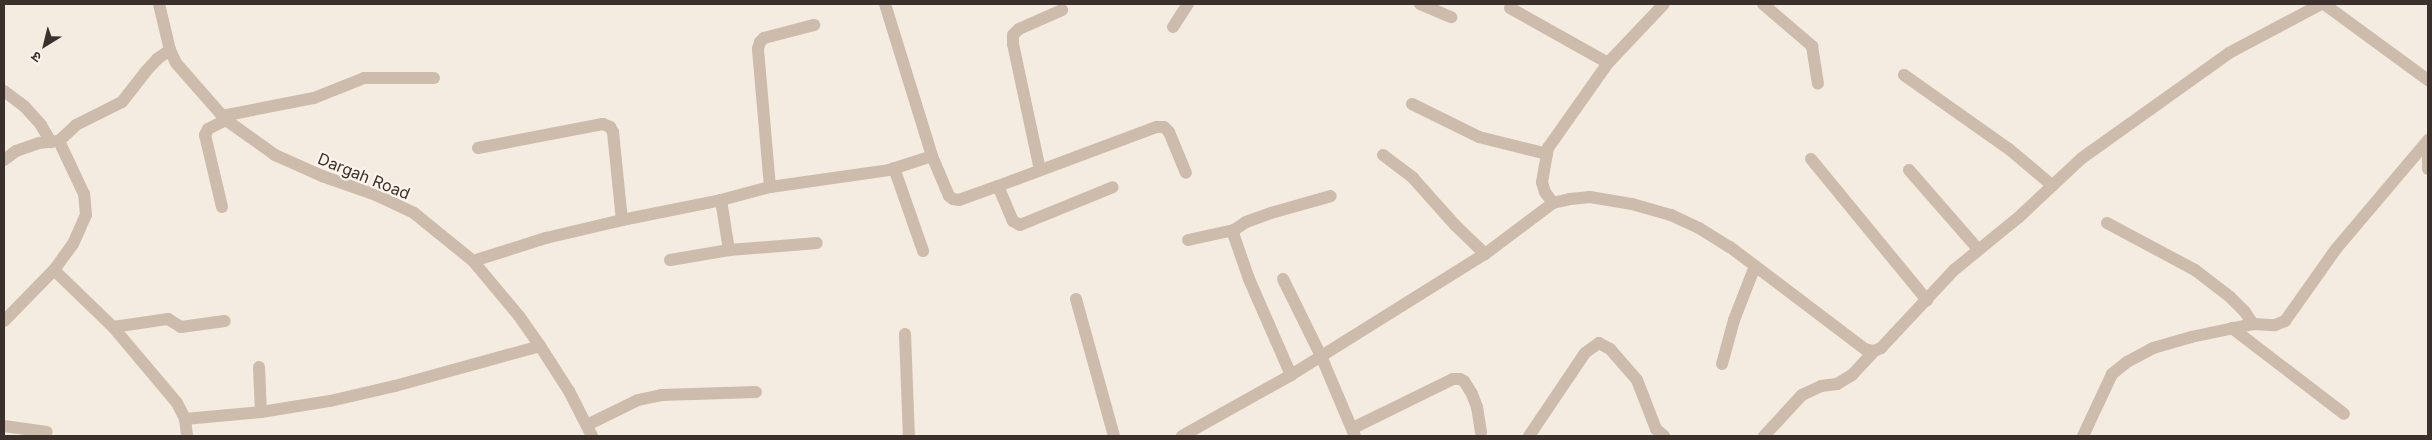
<!DOCTYPE html>
<html>
<head>
<meta charset="utf-8">
<style>
	body { margin:0 }
	#map { position:relative; width:2432px; height:440px; overflow:hidden; background:#f4ebe1; font-family:Inter,"Noto Sans Devanagari",sans-serif }
	div>[style] { position:absolute }
	[style*='--x'] { left:calc(var(--x)*1px); top:calc(var(--y)*1px); width:calc(var(--w)*1px); rotate:calc(var(--a)*1deg) }
	.minor>* { height:12px; margin:-6px; padding:0 6px; transform-origin:6px; border-radius:6px; background:#cdbbac }
	span { translate:-50% -50%; white-space:nowrap; text-align:center; line-height:1.15; -webkit-text-stroke:4.5px #fbf5ee; paint-order:stroke }
	.street-label { font-size:16px; color:#3b302b }
	.frame { position:absolute; inset:0; border:5px solid #3b302b; pointer-events:none }
	.north { position:absolute; left:20px; top:20px; width:50px; height:50px; -webkit-text-stroke:4px #fbf5ee; paint-order:stroke; rotate:216deg; font-size:14px; font-weight:700; line-height:20px; text-align:center; color:#3b302b }
	.north::after { content:''; display:block; margin:auto; width:18px; height:22px; background:#3b302b; clip-path:polygon(50% 0,100% 100%,50% 72%,0 100%) }
</style>
</head>
<body>
<div id="map">
	<div class="minor">
		<div style="--x:159;--y:4;--w:47;--a:76.6"></div>
		<div style="--x:170;--y:50;--w:14;--a:65"></div>
		<div style="--x:176;--y:63;--w:76;--a:48.7"></div>
		<div style="--x:226;--y:120;--w:60;--a:35.5"></div>
		<div style="--x:275;--y:155;--w:51;--a:24.1"></div>
		<div style="--x:322;--y:176;--w:57;--a:19.4"></div>
		<div style="--x:376;--y:195;--w:42;--a:25.3"></div>
		<div style="--x:414;--y:213;--w:76;--a:39.1"></div>
		<div style="--x:473;--y:261;--w:72;--a:50.1"></div>
		<div style="--x:519;--y:316;--w:37;--a:55"></div>
		<div style="--x:540;--y:346;--w:54;--a:57.2"></div>
		<div style="--x:569;--y:391;--w:51;--a:62.9"></div>
		<div style="--x:885;--y:4;--w:159;--a:72.8"></div>
		<div style="--x:932;--y:156;--w:43;--a:67"></div>
		<div style="--x:949;--y:196;--w:5;--a:37"></div>
		<div style="--x:953;--y:199;--w:6;--a:9"></div>
		<div style="--x:959;--y:200;--w:41;--a:-19.7"></div>
		<div style="--x:998;--y:186;--w:170;--a:-20.4"></div>
		<div style="--x:1157;--y:127;--w:7;--a:0"></div>
		<div style="--x:1164;--y:127;--w:7;--a:45"></div>
		<div style="--x:1169;--y:132;--w:44;--a:67.5"></div>
		<div style="--x:1420;--y:4;--w:34;--a:23"></div>
		<div style="--x:1763;--y:4;--w:65;--a:40.6"></div>
		<div style="--x:1812;--y:46;--w:38;--a:81"></div>
		<div style="--x:2324;--y:4;--w:129;--a:36.2"></div>
		<div style="--x:1510;--y:8;--w:112;--a:29.3"></div>
		<div style="--x:1173;--y:27;--w:27;--a:-57"></div>
		<div style="--x:1904;--y:75;--w:128;--a:35.2"></div>
		<div style="--x:2009;--y:149;--w:57;--a:40.1"></div>
		<div style="--x:4;--y:91;--w:26;--a:37"></div>
		<div style="--x:25;--y:107;--w:24;--a:48"></div>
		<div style="--x:41;--y:125;--w:20;--a:60"></div>
		<div style="--x:1412;--y:104;--w:75;--a:26.2"></div>
		<div style="--x:1479;--y:137;--w:70;--a:14"></div>
		<div style="--x:222;--y:116;--w:94;--a:-11.1"></div>
		<div style="--x:314;--y:98;--w:54;--a:-21.8"></div>
		<div style="--x:364;--y:78;--w:70;--a:0"></div>
		<div style="--x:2428;--y:141;--w:28;--a:90"></div>
		<div style="--x:478;--y:148;--w:127;--a:-10.9"></div>
		<div style="--x:603;--y:124;--w:8;--a:23"></div>
		<div style="--x:610;--y:127;--w:6;--a:59"></div>
		<div style="--x:613;--y:132;--w:88;--a:84.2"></div>
		<div style="--x:1383;--y:155;--w:38;--a:37"></div>
		<div style="--x:1413;--y:178;--w:63;--a:48.2"></div>
		<div style="--x:1455;--y:225;--w:42;--a:44"></div>
		<div style="--x:1811;--y:159;--w:183;--a:50.6"></div>
		<div style="--x:4;--y:160;--w:15;--a:-37"></div>
		<div style="--x:16;--y:151;--w:24;--a:-19"></div>
		<div style="--x:39;--y:143;--w:18;--a:-6"></div>
		<div style="--x:894;--y:168;--w:88;--a:70.7"></div>
		<div style="--x:1040;--y:170;--w:129;--a:-102.1"></div>
		<div style="--x:1013;--y:44;--w:9;--a:-90"></div>
		<div style="--x:1013;--y:35;--w:8;--a:-45"></div>
		<div style="--x:1019;--y:29;--w:47;--a:-23.8"></div>
		<div style="--x:1909;--y:170;--w:105;--a:48.9"></div>
		<div style="--x:998;--y:186;--w:38;--a:67"></div>
		<div style="--x:1013;--y:221;--w:8;--a:30"></div>
		<div style="--x:1020;--y:225;--w:100;--a:-22.2"></div>
		<div style="--x:770;--y:187;--w:139;--a:-95"></div>
		<div style="--x:758;--y:49;--w:7;--a:-74"></div>
		<div style="--x:760;--y:42;--w:6;--a:-45"></div>
		<div style="--x:764;--y:38;--w:52;--a:-14.6"></div>
		<div style="--x:721;--y:200;--w:51;--a:80.9"></div>
		<div style="--x:1553;--y:203;--w:14;--a:-126"></div>
		<div style="--x:1545;--y:192;--w:10;--a:-107"></div>
		<div style="--x:1542;--y:182;--w:35;--a:-80"></div>
		<div style="--x:1548;--y:148;--w:104;--a:-54.8"></div>
		<div style="--x:1608;--y:63;--w:81;--a:-46.5"></div>
		<div style="--x:222;--y:207;--w:74;--a:-103.3"></div>
		<div style="--x:205;--y:135;--w:7;--a:-63"></div>
		<div style="--x:208;--y:129;--w:20;--a:-27"></div>
		<div style="--x:2107;--y:223;--w:100;--a:28.1"></div>
		<div style="--x:2195;--y:270;--w:44;--a:37.6"></div>
		<div style="--x:2230;--y:297;--w:21;--a:45"></div>
		<div style="--x:2245;--y:312;--w:14;--a:56"></div>
		<div style="--x:1234;--y:230;--w:6;--a:90"></div>
		<div style="--x:1234;--y:236;--w:46;--a:70.8"></div>
		<div style="--x:1249;--y:279;--w:105;--a:66.4"></div>
		<div style="--x:1188;--y:240;--w:47;--a:-12.3"></div>
		<div style="--x:1234;--y:230;--w:14;--a:-34"></div>
		<div style="--x:1246;--y:222;--w:27;--a:-20"></div>
		<div style="--x:1271;--y:213;--w:62;--a:-15.8"></div>
		<div style="--x:670;--y:260;--w:60;--a:-9.6"></div>
		<div style="--x:729;--y:250;--w:88;--a:-4.5"></div>
		<div style="--x:473;--y:261;--w:77;--a:-17.5"></div>
		<div style="--x:546;--y:238;--w:78;--a:-13.3"></div>
		<div style="--x:622;--y:220;--w:101;--a:-11.4"></div>
		<div style="--x:721;--y:200;--w:51;--a:-14.9"></div>
		<div style="--x:770;--y:187;--w:120;--a:-8.1"></div>
		<div style="--x:889;--y:170;--w:45;--a:-18"></div>
		<div style="--x:54;--y:270;--w:82;--a:44"></div>
		<div style="--x:113;--y:327;--w:99;--a:49.9"></div>
		<div style="--x:177;--y:403;--w:18;--a:63"></div>
		<div style="--x:185;--y:419;--w:17;--a:83"></div>
		<div style="--x:1283;--y:279;--w:86;--a:63.7"></div>
		<div style="--x:1321;--y:356;--w:87;--a:67"></div>
		<div style="--x:1076;--y:299;--w:142;--a:74.5"></div>
		<div style="--x:4;--y:321;--w:71;--a:-45.6"></div>
		<div style="--x:54;--y:270;--w:32;--a:-54"></div>
		<div style="--x:73;--y:244;--w:32;--a:-66"></div>
		<div style="--x:86;--y:215;--w:21;--a:-95"></div>
		<div style="--x:84;--y:194;--w:59;--a:-115.3"></div>
		<div style="--x:59;--y:141;--w:23;--a:-43"></div>
		<div style="--x:76;--y:125;--w:51;--a:-26.6"></div>
		<div style="--x:122;--y:102;--w:39;--a:-52"></div>
		<div style="--x:146;--y:71;--w:16;--a:-47"></div>
		<div style="--x:157;--y:59;--w:16;--a:-35"></div>
		<div style="--x:113;--y:327;--w:56;--a:-8.3"></div>
		<div style="--x:168;--y:319;--w:15;--a:32"></div>
		<div style="--x:181;--y:327;--w:44;--a:-7.8"></div>
		<div style="--x:2232;--y:328;--w:141;--a:37.5"></div>
		<div style="--x:905;--y:334;--w:102;--a:87.8"></div>
		<div style="--x:1722;--y:364;--w:46;--a:-74.7"></div>
		<div style="--x:1734;--y:320;--w:58;--a:-68.7"></div>
		<div style="--x:259;--y:367;--w:45;--a:87.5"></div>
		<div style="--x:185;--y:419;--w:76;--a:-5.3"></div>
		<div style="--x:261;--y:412;--w:70;--a:-9.1"></div>
		<div style="--x:330;--y:401;--w:67;--a:-13"></div>
		<div style="--x:395;--y:386;--w:150;--a:-15.4"></div>
		<div style="--x:587;--y:425;--w:57;--a:-26.1"></div>
		<div style="--x:638;--y:400;--w:24;--a:-12"></div>
		<div style="--x:661;--y:395;--w:95;--a:-1.8"></div>
		<div style="--x:4;--y:426;--w:43;--a:7.9"></div>
		<div style="--x:1353;--y:428;--w:111;--a:-26.1"></div>
		<div style="--x:1453;--y:379;--w:7;--a:0"></div>
		<div style="--x:1460;--y:379;--w:4;--a:27"></div>
		<div style="--x:1464;--y:381;--w:15;--a:58"></div>
		<div style="--x:1472;--y:394;--w:14;--a:69"></div>
		<div style="--x:1477;--y:407;--w:26;--a:81"></div>
		<div style="--x:1182;--y:436;--w:125;--a:-29.2"></div>
		<div style="--x:1291;--y:375;--w:229;--a:-32"></div>
		<div style="--x:1485;--y:254;--w:85;--a:-36.9"></div>
		<div style="--x:1553;--y:203;--w:17;--a:-13"></div>
		<div style="--x:1570;--y:199;--w:20;--a:-6"></div>
		<div style="--x:1590;--y:197;--w:43;--a:9.5"></div>
		<div style="--x:1632;--y:204;--w:41;--a:15.8"></div>
		<div style="--x:1671;--y:215;--w:31;--a:25"></div>
		<div style="--x:1699;--y:228;--w:36;--a:32"></div>
		<div style="--x:1730;--y:247;--w:169;--a:37.1"></div>
		<div style="--x:1865;--y:349;--w:9;--a:13"></div>
		<div style="--x:1874;--y:351;--w:8;--a:-23"></div>
		<div style="--x:1881;--y:348;--w:107;--a:-46.9"></div>
		<div style="--x:1954;--y:270;--w:84;--a:-39.2"></div>
		<div style="--x:2019;--y:217;--w:86;--a:-43.1"></div>
		<div style="--x:2082;--y:158;--w:181;--a:-35.5"></div>
		<div style="--x:2229;--y:53;--w:104;--a:-28"></div>
		<div style="--x:1529;--y:436;--w:100;--a:-56"></div>
		<div style="--x:1585;--y:353;--w:17;--a:-36"></div>
		<div style="--x:1599;--y:343;--w:13;--a:29"></div>
		<div style="--x:1610;--y:349;--w:41;--a:48.9"></div>
		<div style="--x:1637;--y:380;--w:53;--a:68.8"></div>
		<div style="--x:1656;--y:429;--w:11;--a:41"></div>
		<div style="--x:1764;--y:436;--w:56;--a:-47.2"></div>
		<div style="--x:1802;--y:395;--w:21;--a:-25"></div>
		<div style="--x:1821;--y:386;--w:16;--a:-7"></div>
		<div style="--x:1837;--y:384;--w:17;--a:-31"></div>
		<div style="--x:1852;--y:375;--w:33;--a:-47"></div>
		<div style="--x:2083;--y:436;--w:68;--a:-64.9"></div>
		<div style="--x:2112;--y:374;--w:19;--a:-39"></div>
		<div style="--x:2127;--y:362;--w:30;--a:-28"></div>
		<div style="--x:2153;--y:348;--w:40;--a:-16"></div>
		<div style="--x:2191;--y:337;--w:63;--a:-11.8"></div>
		<div style="--x:2253;--y:324;--w:22;--a:3"></div>
		<div style="--x:2275;--y:325;--w:11;--a:-22"></div>
		<div style="--x:2285;--y:321;--w:88;--a:-54.7"></div>
		<div style="--x:2336;--y:249;--w:143;--a:-49.8"></div>
	</div>
	<div class="street-label">
		<span style="left:364px;top:176px;rotate:22deg">Dargah Road</span>
	</div>
	<div class="frame"></div>
	<div class="north">उ</div>
</div>
</body>
</html>
